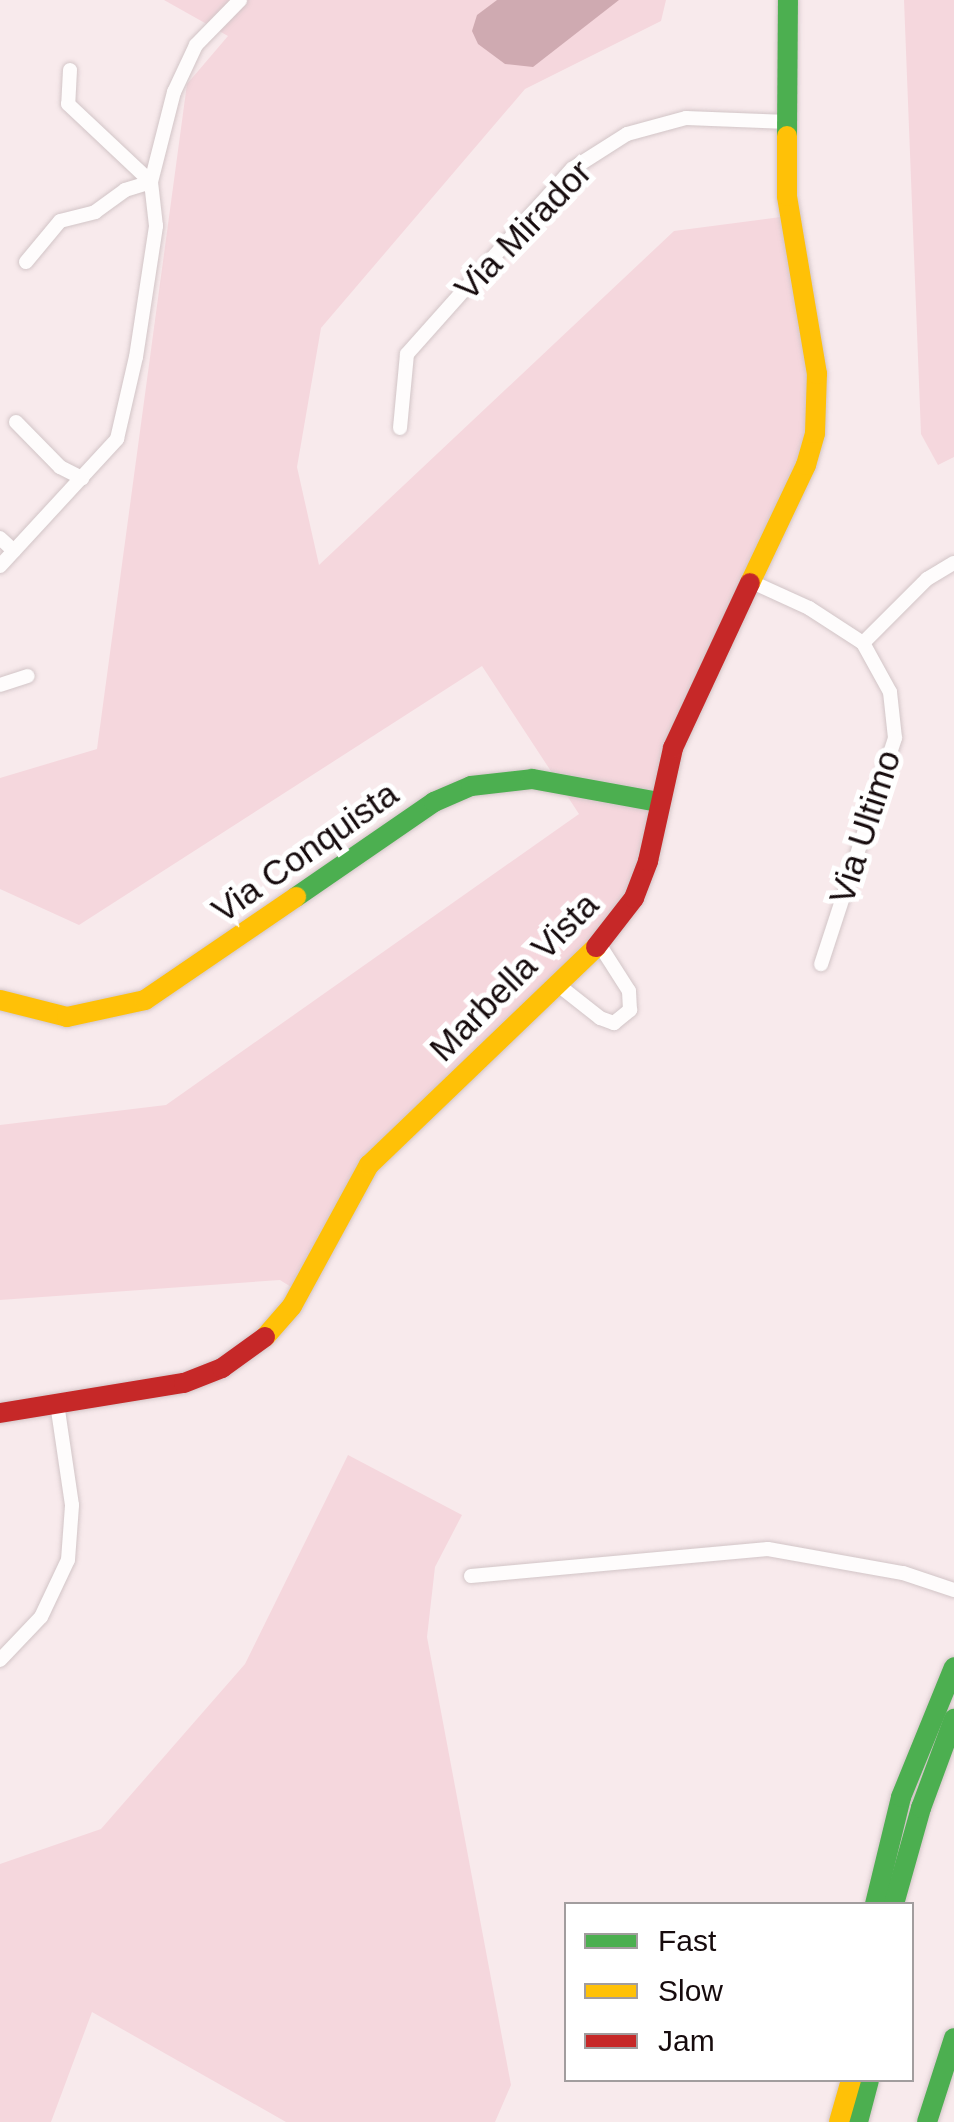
<!DOCTYPE html>
<html>
<head>
<meta charset="utf-8">
<style>
	body { margin:0 }
	#map { position:relative; width:954px; height:2122px; overflow:hidden; background:#f8eaec; font-family:Arial,sans-serif }
	div>[style] { position:absolute }
	[style*='--x'] { left:calc(var(--x)*1px); top:calc(var(--y)*1px); width:calc(var(--w)*1px); rotate:calc(var(--a)*1deg) }
	.green>* { inset:0; background:#f5d7dd }
	.water>* { inset:0; background:#cfaab1 }
	.roads { filter:drop-shadow(0 0 2px #d2c5c7) drop-shadow(0 0 2px #d2c5c7) }
	.street>* { height:14px; margin:-7px; padding:0 7px; transform-origin:7px; border-radius:7px; background:#fefcfc }
	.fast>* { height:20px; margin:-10px; padding:0 10px; transform-origin:10px; border-radius:10px; background:#4caf50 }
	.slow>* { height:20px; margin:-10px; padding:0 10px; transform-origin:10px; border-radius:10px; background:#ffc107 }
	.jam>* { height:20px; margin:-10px; padding:0 10px; transform-origin:10px; border-radius:10px; background:#c62828 }
	span { translate:-50% -50%; white-space:nowrap; text-align:center; line-height:1.15; -webkit-text-stroke:10px #fff; paint-order:stroke }
	.street-label { font-size:35px; color:#160b0d }
	.legend { position:absolute; left:564px; top:1902px; width:350px; height:180px; box-sizing:border-box; background:#fff; border:2px solid #a29d9e; margin:0; padding:12px 18px; list-style:none; font-size:30px; color:#160b0d }
	.legend li { display:flex; align-items:center; gap:20px; height:50px }
	.legend b { width:50px; border:2px solid #a29d9e }
</style>
</head>
<body>
<div id="map">
	<div class="green">
		<div style="clip-path:polygon(164px 0,666px 0,661px 21px,525px 89px,321px 328px,297px 467px,319px 565px,674px 231px,788px 216px,818px 415px,673px 748px,634px 898px,369px 1165px,299px 1292px,280px 1280px,0 1300px,0 1125px,166px 1105px,579px 814px,482px 666px,79px 925px,0 889px,0 778px,97px 749px,187px 84px,228px 36px)"></div>
		<div style="clip-path:polygon(904px 0,954px 0,954px 457px,938px 465px,921px 434px)"></div>
		<div style="clip-path:polygon(348px 1455px,462px 1515px,435px 1567px,427px 1637px,511px 2085px,495px 2122px,286px 2122px,92px 2012px,51px 2122px,0 2122px,0 1864px,101px 1829px,245px 1664px)"></div>
	</div>
	<div class="water">
		<div style="clip-path:polygon(497px 0,619px 0,533px 67px,505px 64px,478px 44px,472px 31px,477px 15px)"></div>
	</div>
	<div class="roads">
		<div class="street">
			<div style="--x:70;--y:70;--w:34;--a:93"></div>
			<div style="--x:68;--y:104;--w:114;--a:43.2"></div>
			<div style="--x:26;--y:262;--w:53;--a:-50.3"></div>
			<div style="--x:60;--y:221;--w:36;--a:-14"></div>
			<div style="--x:95;--y:212;--w:37;--a:-36"></div>
			<div style="--x:125;--y:190;--w:27;--a:-17"></div>
			<div style="--x:16;--y:422;--w:63;--a:45.6"></div>
			<div style="--x:60;--y:467;--w:25;--a:27"></div>
			<div style="--x:400;--y:428;--w:74;--a:-84.6"></div>
			<div style="--x:407;--y:354;--w:248;--a:-48.3"></div>
			<div style="--x:572;--y:169;--w:65;--a:-32.5"></div>
			<div style="--x:627;--y:134;--w:61;--a:-15.2"></div>
			<div style="--x:686;--y:118;--w:102;--a:2.2"></div>
			<div style="--x:0;--y:538;--w:19;--a:43"></div>
			<div style="--x:0;--y:566;--w:173;--a:-47.3"></div>
			<div style="--x:117;--y:439;--w:84;--a:-77"></div>
			<div style="--x:136;--y:357;--w:133;--a:-81.3"></div>
			<div style="--x:156;--y:226;--w:44;--a:-96.5"></div>
			<div style="--x:151;--y:182;--w:93;--a:-75.7"></div>
			<div style="--x:174;--y:92;--w:52;--a:-64.9"></div>
			<div style="--x:196;--y:45;--w:63;--a:-45.6"></div>
			<div style="--x:752;--y:582;--w:63;--a:24.5"></div>
			<div style="--x:809;--y:608;--w:64;--a:32.9"></div>
			<div style="--x:863;--y:643;--w:56;--a:61.1"></div>
			<div style="--x:890;--y:692;--w:46;--a:83.8"></div>
			<div style="--x:895;--y:738;--w:238;--a:108.1"></div>
			<div style="--x:863;--y:643;--w:91;--a:-45"></div>
			<div style="--x:927;--y:579;--w:31;--a:-31"></div>
			<div style="--x:0;--y:685;--w:29;--a:-18"></div>
			<div style="--x:557;--y:984;--w:55;--a:38.3"></div>
			<div style="--x:600;--y:1018;--w:15;--a:20"></div>
			<div style="--x:614;--y:1023;--w:21;--a:-39"></div>
			<div style="--x:630;--y:1010;--w:19;--a:-93"></div>
			<div style="--x:629;--y:991;--w:56;--a:-122.6"></div>
			<div style="--x:471;--y:1576;--w:298;--a:-5.2"></div>
			<div style="--x:768;--y:1549;--w:137;--a:10.1"></div>
			<div style="--x:903;--y:1573;--w:54;--a:18.4"></div>
			<div style="--x:0;--y:1660;--w:59;--a:-46.4"></div>
			<div style="--x:41;--y:1617;--w:63;--a:-64.7"></div>
			<div style="--x:68;--y:1560;--w:55;--a:-85.8"></div>
			<div style="--x:72;--y:1505;--w:102;--a:-98.4"></div>
		</div>
		<div class="fast">
			<div style="--x:787;--y:136;--w:136;--a:-89.6"></div>
			<div style="--x:296;--y:897;--w:168;--a:-34.5"></div>
			<div style="--x:434;--y:802;--w:40;--a:-23.4"></div>
			<div style="--x:471;--y:786;--w:61;--a:-6.5"></div>
			<div style="--x:532;--y:779;--w:129;--a:10.3"></div>
			<div style="--x:875;--y:1904;--w:110;--a:-76.3"></div>
			<div style="--x:901;--y:1797;--w:140;--a:-67.8"></div>
			<div style="--x:894;--y:1904;--w:100;--a:-74.3"></div>
			<div style="--x:921;--y:1808;--w:95;--a:-69.7"></div>
			<div style="--x:858;--y:2122;--w:43;--a:-75.3"></div>
			<div style="--x:927;--y:2122;--w:88;--a:-72.2"></div>
		</div>
		<div class="slow">
			<div style="--x:750;--y:583;--w:131;--a:-64.6"></div>
			<div style="--x:806;--y:465;--w:33;--a:-74"></div>
			<div style="--x:815;--y:433;--w:59;--a:-88.1"></div>
			<div style="--x:817;--y:374;--w:181;--a:-99.6"></div>
			<div style="--x:787;--y:196;--w:60;--a:-90"></div>
			<div style="--x:0;--y:1000;--w:69;--a:14.2"></div>
			<div style="--x:67;--y:1017;--w:80;--a:-12.3"></div>
			<div style="--x:145;--y:1000;--w:183;--a:-34.3"></div>
			<div style="--x:265;--y:1337;--w:41;--a:-48.9"></div>
			<div style="--x:292;--y:1306;--w:161;--a:-61.4"></div>
			<div style="--x:369;--y:1165;--w:315;--a:-43.8"></div>
			<div style="--x:839;--y:2122;--w:44;--a:-74.1"></div>
		</div>
		<div class="jam">
			<div style="--x:596;--y:947;--w:62;--a:-52.2"></div>
			<div style="--x:634;--y:898;--w:40;--a:-69"></div>
			<div style="--x:648;--y:861;--w:116;--a:-77.5"></div>
			<div style="--x:673;--y:748;--w:182;--a:-65"></div>
			<div style="--x:0;--y:1413;--w:186;--a:-9.3"></div>
			<div style="--x:184;--y:1383;--w:41;--a:-21.5"></div>
			<div style="--x:222;--y:1368;--w:53;--a:-35.8"></div>
		</div>
	</div>
	<div class="street-label">
		<span style="left:523px;top:230px;rotate:-46deg">Via Mirador</span>
		<span style="left:865px;top:827px;rotate:-72deg">Via Ultimo</span>
		<span style="left:305px;top:852px;rotate:-35deg">Via Conquista</span>
		<span style="left:514px;top:977px;rotate:-45deg">Marbella Vista</span>
	</div>
	<ul class="legend">
	<li><b style="height:12px;background:#4caf50"></b>Fast</li>
	<li><b style="height:12px;background:#ffc107"></b>Slow</li>
	<li><b style="height:12px;background:#c62828"></b>Jam</li>
	</ul>
</div>
</body>
</html>
